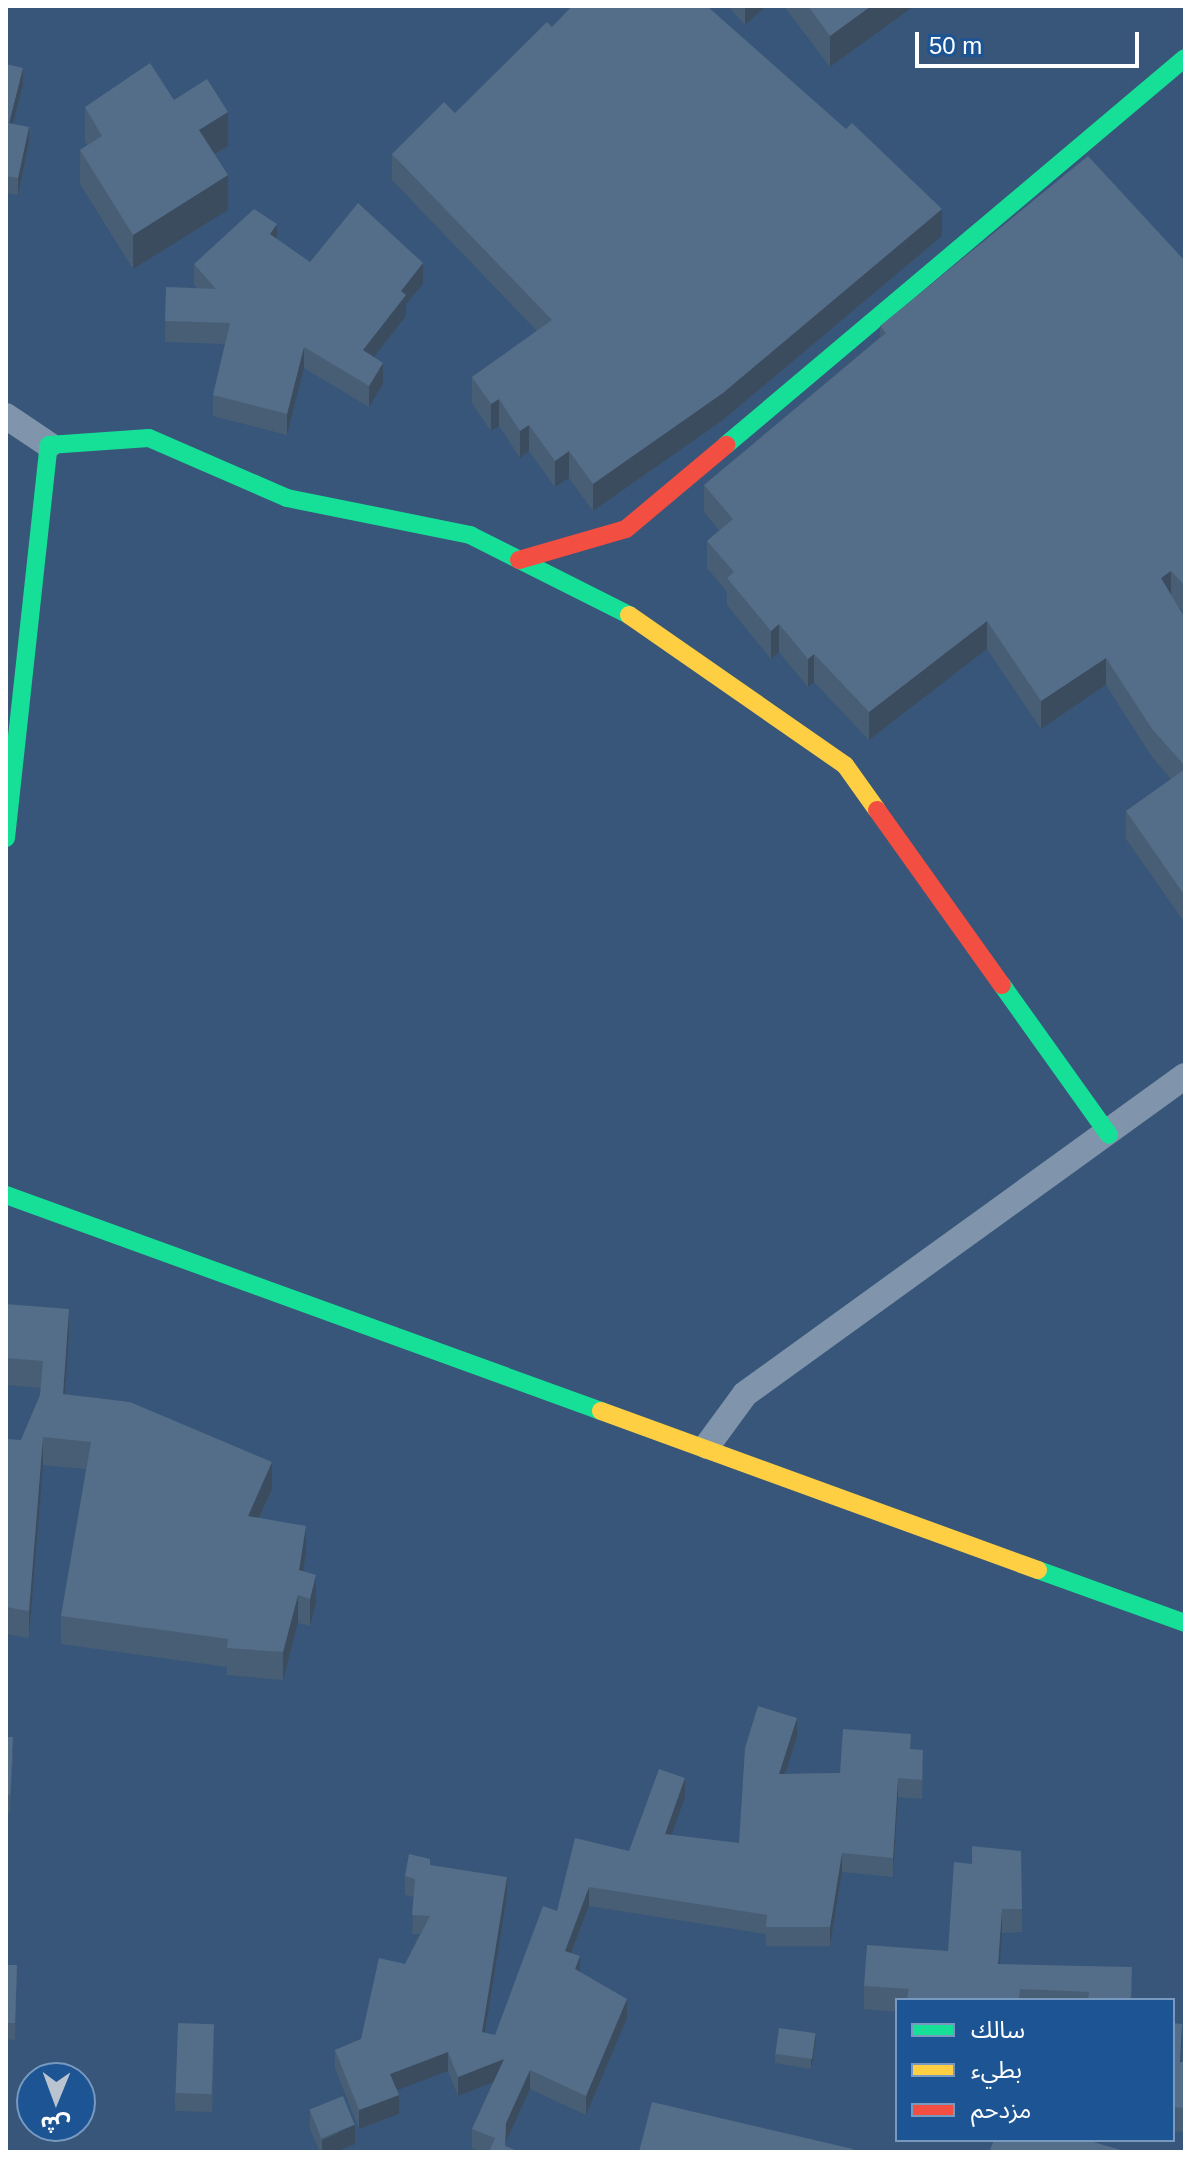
<!DOCTYPE html>
<html>
<head>
<meta charset="utf-8">
<style>
	body { margin:0 }
	#map { position:relative; width:1191px; height:2158px; overflow:hidden; background:#375679; font-family:Helvetica,"Noto Sans Arabic",sans-serif }
	div>[style] { position:absolute }
	[style*='--x'] { left:calc(var(--x)*1px); top:calc(var(--y)*1px); width:calc(var(--w)*1px); rotate:calc(var(--a)*1deg) }
	.street>* { height:26px; margin:-13px; padding:0 13px; transform-origin:13px; border-radius:13px; background:#8095ab }
	.fast>* { height:18px; margin:-9px; padding:0 9px; transform-origin:9px; border-radius:9px; background:#16e098 }
	.slow>* { height:18px; margin:-9px; padding:0 9px; transform-origin:9px; border-radius:9px; background:#ffcf43 }
	.jam>* { height:18px; margin:-9px; padding:0 9px; transform-origin:9px; border-radius:9px; background:#f24e42 }
	.wall>* { inset:0; background:#485e75 }
	.shaded-wall>* { inset:0; background:#3b4c5f; transform-origin:0 0 }
	.building>* { inset:0; background:#546d88; transform-origin:0 0 }
	span { translate:-50% -50%; white-space:nowrap; text-align:center; line-height:1.15; -webkit-text-stroke:7px #1c5494; paint-order:stroke }
	.frame { position:absolute; inset:0; border:8px solid #fff; pointer-events:none }
	.legend { position:absolute; left:895px; top:1998px; width:280px; height:144px; box-sizing:border-box; background:#1c5494; border:2px solid #7798bf; margin:0; padding:10px 14px; list-style:none; font-size:24px; color:#fff }
	.legend li { display:flex; align-items:center; gap:16px; height:40px }
	.legend b { width:40px; border:2px solid #7798bf }
	.north { position:absolute; left:16px; top:2062px; width:80px; height:80px; box-sizing:border-box; background:#1c5494; border:2px solid #7798bf; border-radius:50%; rotate:181deg; font-size:22px; font-weight:700; line-height:32px; text-align:center; color:#fff }
	.north::after { content:''; display:block; margin:auto; width:28px; height:36px; background:#b9c4d0; clip-path:polygon(50% 0,100% 100%,50% 72%,0 100%) }
	.scale { position:absolute; left:915px; top:32px; width:224px; height:36px; box-sizing:border-box; border:4px solid #fff; border-top:0; padding-left:10px; font-size:24px; line-height:28px; white-space:nowrap; color:#fff; -webkit-text-stroke:6px #1c5494; paint-order:stroke }
</style>
</head>
<body>
<div id="map">
	<div class="street">
		<div style="--x:6;--y:416;--w:52;--a:34"></div>
		<div style="--x:707;--y:1446;--w:64;--a:-53.8"></div>
		<div style="--x:745;--y:1394;--w:543;--a:-35.86"></div>
	</div>
	<div class="fast">
		<div style="--x:726;--y:445;--w:600;--a:-40.14"></div>
		<div style="--x:6;--y:838;--w:395;--a:-83.8"></div>
		<div style="--x:49;--y:445;--w:100;--a:-4"></div>
		<div style="--x:149;--y:438;--w:150;--a:23.5"></div>
		<div style="--x:287;--y:498;--w:187;--a:11.4"></div>
		<div style="--x:470;--y:535;--w:178;--a:26.7"></div>
		<div style="--x:1002;--y:985;--w:184;--a:54.5"></div>
		<div style="--x:6;--y:1195;--w:633;--a:19.95"></div>
		<div style="--x:1038;--y:1570;--w:156;--a:19.8"></div>
	</div>
	<div class="slow">
		<div style="--x:629;--y:615;--w:263;--a:34.8"></div>
		<div style="--x:845;--y:765;--w:55;--a:54.6"></div>
		<div style="--x:601;--y:1411;--w:465;--a:20"></div>
	</div>
	<div class="jam">
		<div style="--x:519;--y:560;--w:111;--a:-16.2"></div>
		<div style="--x:626;--y:529;--w:131;--a:-40"></div>
		<div style="--x:877;--y:810;--w:215;--a:54.5"></div>
	</div>
	<div class="wall">
		<div style="clip-path:polygon(728px 6px,766px 6px,745px 25px)"></div>
		<div style="clip-path:polygon(784px 6px,914px 6px,830px 67px)"></div>
		<div style="clip-path:polygon(552px 27px,942px 236px,723px 420px,593px 511px,569px 478px,555px 487px,529px 451px,520px 458px,499px 426px,491px 431px,472px 403px,472px 377px,537px 331px,392px 180px,392px 154px,455px 113px)"></div>
		<div style="clip-path:polygon(6px 64px,23px 85px,13px 123px,29px 143px,18px 195px,6px 193px)"></div>
		<div style="clip-path:polygon(174px 100px,228px 146px,215px 155px,228px 210px,133px 269px,80px 184px,80px 150px,87px 145px,85px 141px,85px 107px)"></div>
		<div style="clip-path:polygon(277px 239px,310px 262px,423px 284px,406px 304px,406px 316px,374px 357px,383px 384px,369px 407px,304px 368px,287px 435px,213px 416px,213px 395px,225px 344px,165px 342px,166px 287px,197px 288px,194px 285px,194px 264px)"></div>
		<div style="clip-path:polygon(1185px 261px,1185px 614px,1178px 606px,1185px 618px,1185px 919px,1183px 920px,1126px 839px,1126px 811px,1171px 779px,1152px 757px,1106px 685px,1041px 729px,987px 649px,869px 740px,814px 682px,808px 687px,779px 652px,771px 659px,727px 605px,727px 592px,707px 568px,707px 541px,719px 530px,704px 512px,704px 485px,880px 337px,880px 326px)"></div>
		<div style="clip-path:polygon(6px 1304px,69px 1337px,65px 1394px,272px 1489px,260px 1518px,306px 1553px,303px 1572px,316px 1603px,310px 1626px,298px 1623px,283px 1680px,227px 1675px,227px 1667px,61px 1644px,61px 1616px,86px 1469px,43px 1465px,29px 1638px,6px 1634px,6px 1439px,21px 1440px,40px 1395px,41px 1388px,6px 1385px)"></div>
		<div style="clip-path:polygon(6px 1737px,13px 1755px,10px 1813px,6px 1812px)"></div>
		<div style="clip-path:polygon(797px 1737px,785px 1774px,840px 1773px,911px 1749px,923px 1769px,922px 1799px,898px 1797px,893px 1877px,842px 1872px,830px 1946px,766px 1946px,766px 1934px,589px 1906px,572px 1953px,580px 1972px,627px 2018px,586px 2115px,530px 2089px,506px 2142px,506px 2146px,520px 2152px,482px 2152px,472px 2148px,472px 2129px,493px 2082px,458px 2096px,448px 2071px,397px 2090px,399px 2114px,359px 2129px,335px 2068px,335px 2050px,361px 2039px,405px 1964px,420px 1934px,412px 1934px,414px 1897px,405px 1895px,405px 1876px,430px 1865px,507px 1896px,485px 2033px,495px 2035px,557px 1911px,629px 1851px,685px 1797px,671px 1835px,739px 1843px)"></div>
		<div style="clip-path:polygon(1021px 1851px,1022px 1932px,1002px 1933px,999px 1964px,1132px 2000px,897px 2000px,897px 2012px,864px 2009px,864px 1986px,948px 1951px,972px 1864px)"></div>
		<div style="clip-path:polygon(6px 1965px,17px 1965px,15px 2040px,6px 2039px)"></div>
		<div style="clip-path:polygon(1173px 2023px,1182px 2047px,1181px 2062px,1185px 2062px,1185px 2111px,1183px 2132px,1173px 2131px)"></div>
		<div style="clip-path:polygon(214px 2043px,212px 2112px,175px 2111px,175px 2093px)"></div>
		<div style="clip-path:polygon(816px 2043px,811px 2069px,775px 2063px,775px 2054px)"></div>
		<div style="clip-path:polygon(310px 2111px,355px 2144px,336px 2152px,320px 2152px,310px 2129px)"></div>
	</div>
	<div class="shaded-wall">
		<div style="clip-path:polygon(745px 6px,766px 6px,745px 25px)"></div>
		<div style="clip-path:polygon(871px 6px,914px 6px,830px 67px,830px 36px)"></div>
		<div style="clip-path:polygon(23px 68px,23px 85px,9px 139px,9px 123px)"></div>
		<div style="clip-path:polygon(228px 112px,228px 146px,199px 164px,199px 130px)"></div>
		<div style="clip-path:polygon(29px 127px,29px 143px,18px 195px,18px 178px)"></div>
		<div style="clip-path:polygon(228px 175px,228px 210px,133px 269px,133px 235px)"></div>
		<div style="clip-path:polygon(942px 209px,942px 236px,723px 420px,593px 511px,593px 484px)"></div>
		<div style="clip-path:polygon(277px 224px,277px 245px,270px 234px)"></div>
		<div style="clip-path:polygon(423px 263px,423px 284px,406px 304px,406px 316px,363px 371px,363px 350px,401px 291px)"></div>
		<div style="clip-path:polygon(304px 347px,304px 368px,287px 435px,287px 414px)"></div>
		<div style="clip-path:polygon(383px 363px,383px 384px,369px 407px,369px 386px)"></div>
		<div style="clip-path:polygon(499px 399px,499px 426px,491px 431px,491px 404px)"></div>
		<div style="clip-path:polygon(529px 425px,529px 451px,520px 458px,520px 431px)"></div>
		<div style="clip-path:polygon(569px 451px,569px 478px,555px 487px,555px 461px)"></div>
		<div style="clip-path:polygon(1171px 571px,1171px 599px,1161px 578px)"></div>
		<div style="clip-path:polygon(987px 621px,987px 649px,869px 740px,869px 712px)"></div>
		<div style="clip-path:polygon(779px 624px,779px 652px,771px 659px,771px 631px)"></div>
		<div style="clip-path:polygon(814px 654px,814px 682px,808px 687px,808px 659px)"></div>
		<div style="clip-path:polygon(1106px 658px,1106px 685px,1041px 729px,1041px 701px)"></div>
		<div style="left:1185px;top:892px;width:27px;height:2px;rotate:90deg"></div>
		<div style="clip-path:polygon(69px 1309px,69px 1337px,63px 1422px,63px 1394px)"></div>
		<div style="clip-path:polygon(43px 1437px,43px 1465px,29px 1638px,29px 1611px)"></div>
		<div style="clip-path:polygon(272px 1462px,272px 1489px,248px 1543px,248px 1516px)"></div>
		<div style="clip-path:polygon(306px 1526px,306px 1553px,299px 1598px,299px 1570px)"></div>
		<div style="clip-path:polygon(316px 1575px,316px 1603px,310px 1626px,310px 1599px)"></div>
		<div style="clip-path:polygon(298px 1595px,298px 1623px,283px 1680px,283px 1652px)"></div>
		<div style="clip-path:polygon(797px 1718px,797px 1737px,779px 1793px,779px 1774px)"></div>
		<div style="clip-path:polygon(685px 1778px,685px 1797px,665px 1853px,665px 1834px)"></div>
		<div style="clip-path:polygon(898px 1778px,898px 1797px,893px 1877px,893px 1858px)"></div>
		<div style="clip-path:polygon(842px 1853px,842px 1872px,830px 1946px,830px 1927px)"></div>
		<div style="clip-path:polygon(507px 1877px,507px 1896px,482px 2051px,482px 2032px)"></div>
		<div style="clip-path:polygon(589px 1887px,589px 1906px,565px 1970px,565px 1951px)"></div>
		<div style="clip-path:polygon(1002px 1909px,1002px 1933px,998px 1988px,998px 1964px)"></div>
		<div style="clip-path:polygon(580px 1956px,580px 1975px,575px 1969px)"></div>
		<div style="clip-path:polygon(627px 1999px,627px 2018px,586px 2115px,586px 2096px)"></div>
		<div style="clip-path:polygon(1182px 2024px,1182px 2047px,1180px 2085px,1180px 2062px)"></div>
		<div style="clip-path:polygon(816px 2033px,816px 2043px,811px 2069px,811px 2060px)"></div>
		<div style="clip-path:polygon(448px 2052px,448px 2071px,390px 2093px,390px 2074px)"></div>
		<div style="clip-path:polygon(504px 2059px,504px 2078px,458px 2096px,458px 2077px)"></div>
		<div style="clip-path:polygon(530px 2070px,530px 2089px,506px 2142px,505px 2152px,506px 2123px)"></div>
		<div style="clip-path:polygon(1185px 2087px,1185px 2111px,1183px 2132px,1183px 2108px)"></div>
		<div style="clip-path:polygon(399px 2095px,399px 2114px,359px 2129px,359px 2110px)"></div>
		<div style="clip-path:polygon(355px 2125px,355px 2144px,336px 2152px,322px 2152px,322px 2140px)"></div>
	</div>
	<div class="building">
		<div style="clip-path:polygon(572px 6px,707px 6px,846px 129px,852px 123px,942px 209px,723px 393px,593px 484px,569px 451px,555px 461px,529px 425px,520px 431px,499px 399px,491px 404px,472px 377px,552px 320px,392px 154px,444px 102px,455px 113px,547px 22px,552px 27px)"></div>
		<div style="clip-path:polygon(808px 6px,871px 6px,830px 36px)"></div>
		<div style="clip-path:polygon(150px 63px,174px 100px,207px 79px,228px 112px,199px 130px,228px 175px,133px 235px,80px 150px,102px 136px,85px 107px)"></div>
		<div style="clip-path:polygon(6px 64px,23px 68px,9px 123px,29px 127px,18px 178px,6px 176px)"></div>
		<div style="clip-path:polygon(1088px 156px,1185px 261px,1185px 586px,1171px 571px,1161px 578px,1185px 618px,1185px 766px,1152px 729px,1106px 658px,1041px 701px,987px 621px,869px 712px,814px 654px,808px 659px,779px 624px,771px 631px,727px 578px,734px 572px,707px 541px,733px 519px,704px 485px,886px 333px,880px 326px)"></div>
		<div style="clip-path:polygon(358px 203px,423px 263px,401px 291px,406px 295px,363px 350px,383px 363px,369px 386px,304px 347px,287px 414px,213px 395px,230px 323px,165px 321px,166px 287px,216px 289px,194px 264px,254px 209px,277px 224px,270px 234px,310px 262px)"></div>
		<div style="clip-path:polygon(1185px 769px,1185px 892px,1183px 893px,1126px 811px)"></div>
		<div style="clip-path:polygon(6px 1304px,69px 1309px,63px 1394px,130px 1402px,272px 1462px,248px 1516px,306px 1526px,299px 1570px,316px 1575px,310px 1599px,298px 1595px,283px 1652px,227px 1648px,228px 1639px,61px 1616px,91px 1442px,43px 1437px,29px 1611px,6px 1607px,6px 1439px,21px 1440px,40px 1395px,43px 1361px,6px 1358px)"></div>
		<div style="clip-path:polygon(758px 1706px,797px 1718px,779px 1774px,840px 1773px,843px 1729px,911px 1734px,910px 1749px,923px 1750px,922px 1780px,898px 1778px,893px 1858px,842px 1853px,830px 1927px,766px 1927px,767px 1915px,589px 1887px,565px 1951px,580px 1956px,575px 1969px,627px 1999px,586px 2096px,530px 2070px,506px 2123px,505px 2146px,520px 2152px,489px 2152px,495px 2138px,472px 2129px,504px 2059px,458px 2077px,448px 2052px,390px 2074px,399px 2095px,359px 2110px,335px 2050px,361px 2039px,379px 1958px,405px 1964px,430px 1916px,412px 1915px,415px 1879px,405px 1876px,409px 1854px,430px 1859px,430px 1865px,507px 1877px,482px 2032px,495px 2035px,543px 1906px,557px 1911px,575px 1838px,629px 1851px,659px 1769px,685px 1778px,665px 1834px,739px 1843px,745px 1748px)"></div>
		<div style="clip-path:polygon(6px 1737px,13px 1737px,10px 1795px,6px 1794px)"></div>
		<div style="clip-path:polygon(972px 1846px,1021px 1851px,1022px 1909px,1002px 1909px,998px 1964px,1132px 1967px,1131px 2000px,1088px 2000px,1089px 1992px,1020px 1989px,1019px 2000px,941px 2000px,907px 1998px,909px 1989px,864px 1986px,867px 1945px,948px 1951px,954px 1862px,972px 1864px)"></div>
		<div style="clip-path:polygon(6px 1965px,17px 1965px,15px 2023px,6px 2023px)"></div>
		<div style="left:178px;top:2023px;width:36px;height:70px;rotate:2deg"></div>
		<div style="clip-path:polygon(1173px 2023px,1182px 2024px,1180px 2062px,1185px 2062px,1185px 2087px,1183px 2108px,1173px 2107px)"></div>
		<div style="left:779px;top:2028px;width:37px;height:26px;rotate:8deg"></div>
		<div style="left:343px;top:2096px;width:31px;height:36px;rotate:68deg"></div>
		<div style="clip-path:polygon(652px 2102px,853px 2149px,852px 2152px,639px 2152px)"></div>
		<div style="clip-path:polygon(994px 2140px,1087px 2140px,1127px 2152px,989px 2152px)"></div>
	</div>
	<div class="frame"></div>
	<ul class="legend">
	<li><b style="height:10px;background:#16e098"></b>سالك</li>
	<li><b style="height:10px;background:#ffcf43"></b>بطيء</li>
	<li><b style="height:10px;background:#f24e42"></b>مزدحم</li>
	</ul>
	<div class="north">ش</div>
	<div class="scale">50 m</div>
</div>
</body>
</html>
